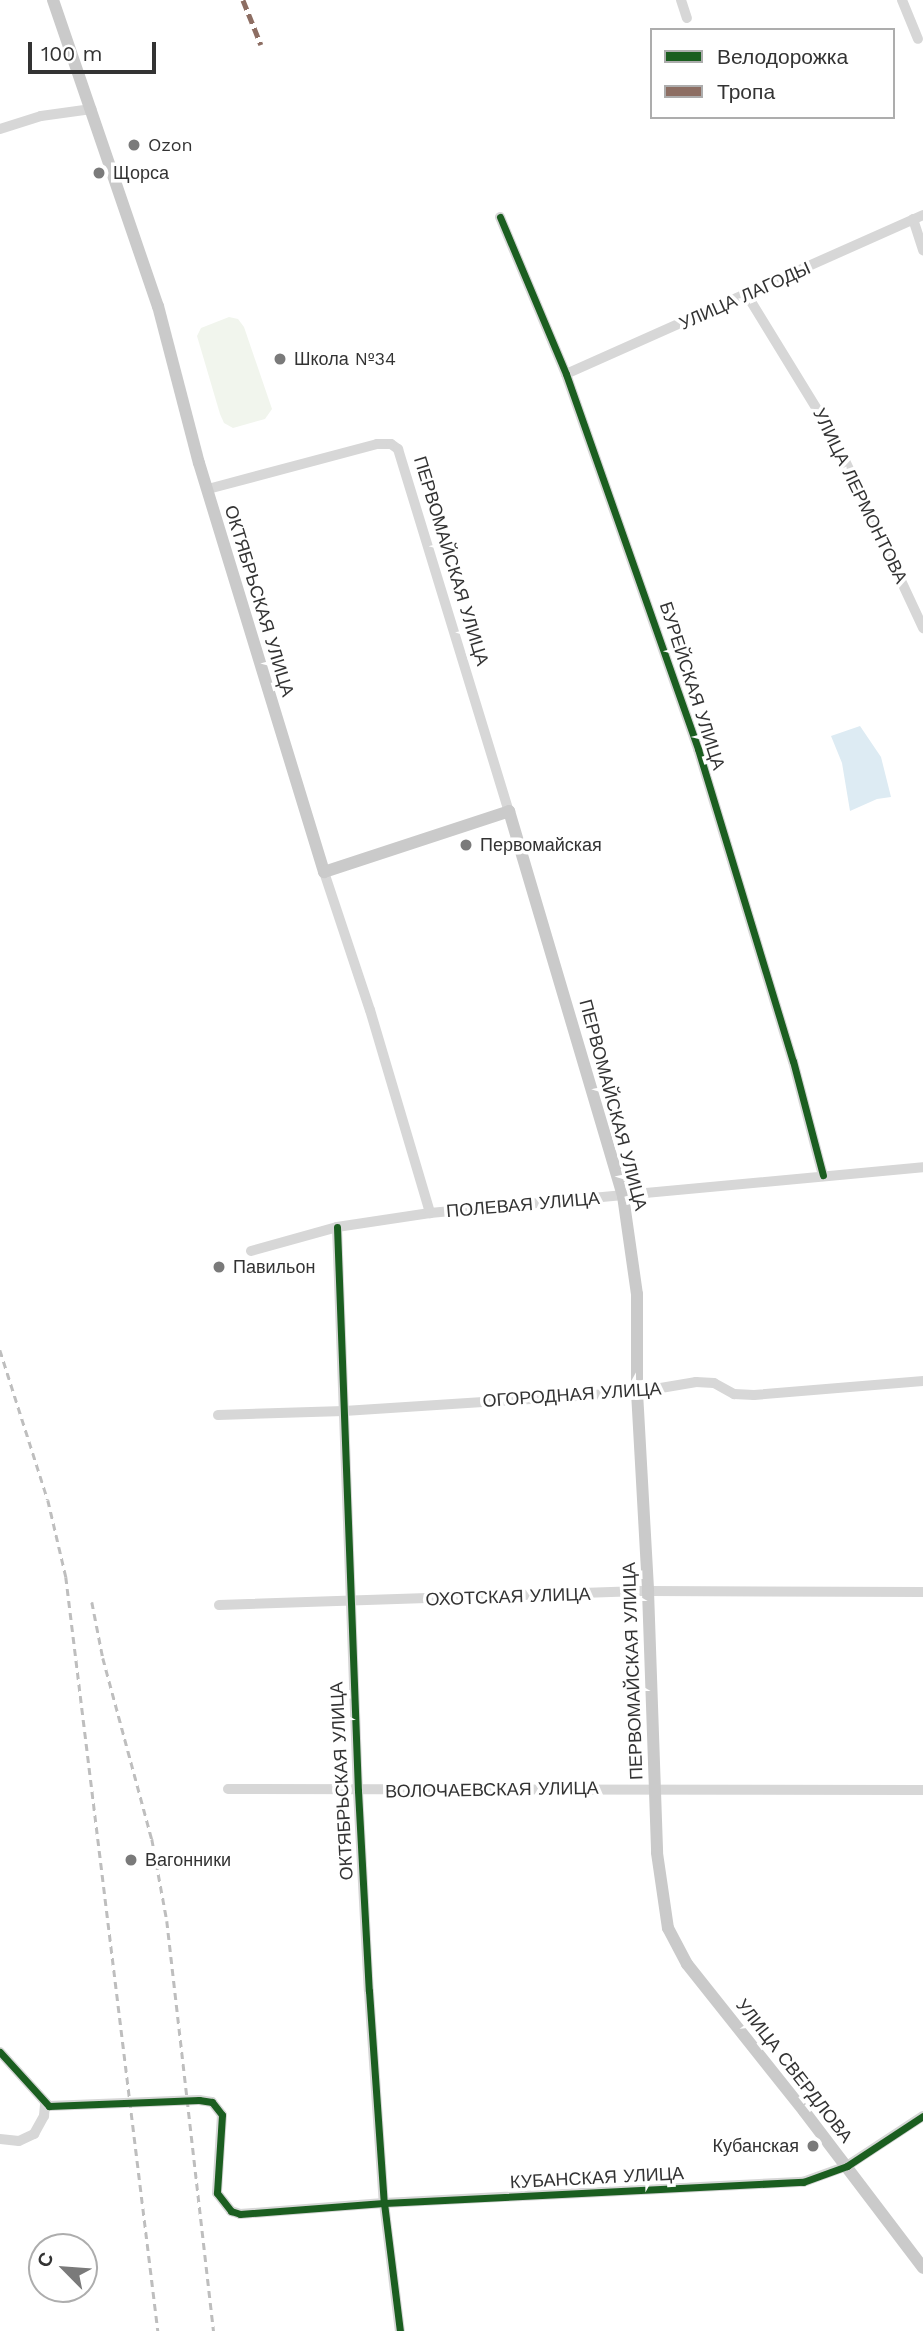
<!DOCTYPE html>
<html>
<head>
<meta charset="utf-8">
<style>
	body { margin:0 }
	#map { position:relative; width:923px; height:2331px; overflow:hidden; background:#fff; font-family:"Work Sans",sans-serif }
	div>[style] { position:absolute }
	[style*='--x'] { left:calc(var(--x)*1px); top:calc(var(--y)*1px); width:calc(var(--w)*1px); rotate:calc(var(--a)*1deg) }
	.green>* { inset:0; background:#f1f5ed }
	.water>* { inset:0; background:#ddebf3 }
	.minor>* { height:10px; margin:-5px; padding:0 5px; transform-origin:5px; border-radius:5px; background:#d7d7d7 }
	.major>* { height:12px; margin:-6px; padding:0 6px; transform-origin:6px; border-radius:6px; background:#cacaca }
	.rail>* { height:2.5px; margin-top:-1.25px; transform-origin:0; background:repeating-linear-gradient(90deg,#bebebe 0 7px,transparent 0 12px) }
	.quiet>* { height:5px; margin-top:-2.5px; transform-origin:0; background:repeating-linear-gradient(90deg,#8d6e63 0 10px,transparent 0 15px) }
	.cycleway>* { height:7px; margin:-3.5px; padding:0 3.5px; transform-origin:3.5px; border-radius:3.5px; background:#1b5e20 }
	.dots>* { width:19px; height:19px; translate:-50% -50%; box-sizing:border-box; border:4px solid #fff; border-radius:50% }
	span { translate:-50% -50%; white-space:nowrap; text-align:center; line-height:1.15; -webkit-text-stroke:7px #fff; paint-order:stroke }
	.poi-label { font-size:18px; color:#333 }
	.left { translate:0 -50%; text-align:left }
	.right { translate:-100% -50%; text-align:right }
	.street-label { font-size:18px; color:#333 }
	.legend { position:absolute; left:650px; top:28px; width:245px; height:91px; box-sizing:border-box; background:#fff; border:2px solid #adadad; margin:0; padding:9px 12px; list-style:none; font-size:21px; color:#333 }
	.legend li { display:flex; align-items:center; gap:14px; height:35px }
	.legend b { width:35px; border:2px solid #adadad }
	.north { position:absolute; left:28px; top:2233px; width:70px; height:70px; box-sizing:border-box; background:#fff; border:2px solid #adadad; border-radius:50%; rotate:295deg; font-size:19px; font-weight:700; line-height:28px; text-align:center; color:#333 }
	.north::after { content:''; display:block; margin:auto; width:24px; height:32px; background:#7a7a7a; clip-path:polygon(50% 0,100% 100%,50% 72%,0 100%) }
	.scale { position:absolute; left:28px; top:42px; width:128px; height:32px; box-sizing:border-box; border:4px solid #333; border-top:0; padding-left:9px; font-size:21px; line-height:24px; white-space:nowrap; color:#333; -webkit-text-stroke:5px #fff; paint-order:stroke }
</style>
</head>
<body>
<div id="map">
	<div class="green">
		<div style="clip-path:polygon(229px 317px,238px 319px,244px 327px,272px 409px,265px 419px,233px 428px,224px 423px,220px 414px,197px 336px,201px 328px)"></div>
	</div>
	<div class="water">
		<div style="clip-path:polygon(860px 726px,881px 757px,891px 797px,877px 799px,850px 811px,842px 763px,831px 736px)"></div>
	</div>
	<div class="minor">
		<div style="--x:681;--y:0;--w:19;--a:72"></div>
		<div style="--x:902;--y:0;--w:42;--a:67.7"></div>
		<div style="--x:0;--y:129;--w:43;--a:-17.6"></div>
		<div style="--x:41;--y:116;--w:51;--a:-7.8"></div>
		<div style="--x:500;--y:217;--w:170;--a:67.2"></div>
		<div style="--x:566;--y:374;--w:398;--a:70.6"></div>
		<div style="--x:698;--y:749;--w:326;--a:73.1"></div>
		<div style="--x:793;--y:1061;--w:118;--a:75.3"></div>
		<div style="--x:913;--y:219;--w:33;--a:72"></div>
		<div style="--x:747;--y:295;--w:167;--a:58.5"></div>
		<div style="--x:834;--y:437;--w:211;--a:65"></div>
		<div style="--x:566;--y:374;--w:391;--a:-24"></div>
		<div style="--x:208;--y:489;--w:175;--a:-14.9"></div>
		<div style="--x:377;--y:444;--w:14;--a:0"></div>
		<div style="--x:391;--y:444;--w:9;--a:36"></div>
		<div style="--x:398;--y:449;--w:379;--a:73"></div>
		<div style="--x:324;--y:872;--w:145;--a:71.6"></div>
		<div style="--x:370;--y:1010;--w:212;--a:73.5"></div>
		<div style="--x:337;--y:1227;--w:564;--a:87.87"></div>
		<div style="--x:358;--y:1791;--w:200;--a:86.9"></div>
		<div style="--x:369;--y:1991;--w:213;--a:86"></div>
		<div style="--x:384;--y:2203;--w:129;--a:82.9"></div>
		<div style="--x:251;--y:1251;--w:89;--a:-15.6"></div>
		<div style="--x:337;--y:1227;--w:94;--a:-8.6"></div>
		<div style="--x:430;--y:1213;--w:495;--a:-5.3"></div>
		<div style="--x:218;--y:1415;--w:126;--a:-1.8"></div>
		<div style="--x:344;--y:1411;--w:294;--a:-3.7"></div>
		<div style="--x:637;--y:1392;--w:60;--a:-9.6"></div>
		<div style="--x:696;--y:1382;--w:18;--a:3"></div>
		<div style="--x:714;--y:1383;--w:23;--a:29"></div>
		<div style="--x:734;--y:1394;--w:20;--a:3"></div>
		<div style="--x:754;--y:1395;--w:170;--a:-4.7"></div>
		<div style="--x:219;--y:1605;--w:429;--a:-1.9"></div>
		<div style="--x:648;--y:1591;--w:275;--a:0.2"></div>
		<div style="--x:228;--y:1789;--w:695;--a:0.08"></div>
		<div style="--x:0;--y:2052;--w:73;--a:47.8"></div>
		<div style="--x:49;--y:2106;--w:150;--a:-2.3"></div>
		<div style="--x:199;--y:2100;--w:13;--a:9"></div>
		<div style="--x:212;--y:2102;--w:16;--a:52"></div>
		<div style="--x:222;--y:2115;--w:78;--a:93.7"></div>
		<div style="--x:217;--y:2193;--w:23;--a:52"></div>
		<div style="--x:231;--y:2211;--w:9;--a:18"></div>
		<div style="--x:240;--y:2214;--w:144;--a:-4.4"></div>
		<div style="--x:384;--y:2203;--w:420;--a:-2.9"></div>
		<div style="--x:803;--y:2182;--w:47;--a:-20"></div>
		<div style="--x:847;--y:2166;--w:91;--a:-33.3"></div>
		<div style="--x:0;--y:2139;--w:19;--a:6"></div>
		<div style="--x:19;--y:2141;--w:17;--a:-25"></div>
		<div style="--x:34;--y:2134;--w:21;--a:-61"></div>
		<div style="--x:44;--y:2116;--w:11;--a:-85"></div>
	</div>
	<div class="major">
		<div style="--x:53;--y:0;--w:324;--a:71.1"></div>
		<div style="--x:158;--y:306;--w:162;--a:75.4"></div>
		<div style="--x:199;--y:463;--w:428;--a:73"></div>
		<div style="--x:324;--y:872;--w:195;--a:-18.2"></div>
		<div style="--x:509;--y:811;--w:402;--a:73.5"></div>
		<div style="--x:623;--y:1196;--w:99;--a:81.9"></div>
		<div style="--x:637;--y:1294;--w:98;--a:90"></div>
		<div style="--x:637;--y:1392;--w:199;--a:86.8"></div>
		<div style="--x:648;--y:1591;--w:262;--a:88"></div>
		<div style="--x:657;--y:1853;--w:76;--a:81.7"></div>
		<div style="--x:668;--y:1928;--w:41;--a:62.2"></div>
		<div style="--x:687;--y:1964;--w:188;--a:51.5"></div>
		<div style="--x:804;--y:2111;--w:197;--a:52.8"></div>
	</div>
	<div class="rail">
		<div style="--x:0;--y:1350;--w:157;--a:72.3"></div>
		<div style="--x:48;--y:1500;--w:79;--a:76.8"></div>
		<div style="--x:66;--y:1577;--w:760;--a:83.04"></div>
		<div style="--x:92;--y:1602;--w:57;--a:78.9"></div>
		<div style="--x:103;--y:1658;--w:188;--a:74.9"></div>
		<div style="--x:152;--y:1839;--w:83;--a:79.6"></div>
		<div style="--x:167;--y:1921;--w:413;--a:83.5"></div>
	</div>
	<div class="quiet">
		<div style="--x:243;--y:0;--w:48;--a:68.2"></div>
	</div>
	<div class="cycleway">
		<div style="--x:500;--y:217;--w:170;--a:67.2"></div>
		<div style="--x:566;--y:374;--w:398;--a:70.6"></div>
		<div style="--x:698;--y:749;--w:326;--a:73.1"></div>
		<div style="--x:793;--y:1061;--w:118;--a:75.3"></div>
		<div style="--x:337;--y:1227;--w:564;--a:87.87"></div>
		<div style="--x:358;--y:1791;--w:200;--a:86.9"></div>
		<div style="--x:369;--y:1991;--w:213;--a:86"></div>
		<div style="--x:384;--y:2203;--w:129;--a:82.9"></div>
		<div style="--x:0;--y:2052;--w:73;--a:47.8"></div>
		<div style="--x:49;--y:2106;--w:150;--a:-2.3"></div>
		<div style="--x:199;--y:2100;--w:13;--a:9"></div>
		<div style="--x:212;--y:2102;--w:16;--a:52"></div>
		<div style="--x:222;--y:2115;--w:78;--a:93.7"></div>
		<div style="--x:217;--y:2193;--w:23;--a:52"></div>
		<div style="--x:231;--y:2211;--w:9;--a:18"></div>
		<div style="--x:240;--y:2214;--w:144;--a:-4.4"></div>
		<div style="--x:384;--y:2203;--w:420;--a:-2.9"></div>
		<div style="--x:803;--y:2182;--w:47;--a:-20"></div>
		<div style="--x:847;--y:2166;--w:91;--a:-33.3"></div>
	</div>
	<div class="dots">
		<div style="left:134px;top:145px;background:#7a7a7a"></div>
		<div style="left:99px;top:173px;background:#7a7a7a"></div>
		<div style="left:280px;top:359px;background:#7a7a7a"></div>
		<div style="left:466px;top:845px;background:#7a7a7a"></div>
		<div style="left:219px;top:1267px;background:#7a7a7a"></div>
		<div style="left:131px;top:1860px;background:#7a7a7a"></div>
		<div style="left:813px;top:2146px;background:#7a7a7a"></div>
	</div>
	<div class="poi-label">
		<span class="left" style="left:148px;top:145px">Ozon</span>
		<span class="left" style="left:113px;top:173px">Щорса</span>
		<span class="left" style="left:294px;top:359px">Школа №34</span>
		<span class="left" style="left:480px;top:845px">Первомайская</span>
		<span class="left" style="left:233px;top:1267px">Павильон</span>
		<span class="left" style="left:145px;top:1860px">Вагонники</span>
		<span class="right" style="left:799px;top:2146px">Кубанская</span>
	</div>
	<div class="street-label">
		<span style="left:745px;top:296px;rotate:-24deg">УЛИЦА ЛАГОДЫ</span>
		<span style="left:860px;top:496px;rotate:64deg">УЛИЦА ЛЕРМОНТОВА</span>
		<span style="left:451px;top:561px;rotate:73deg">ПЕРВОМАЙСКАЯ УЛИЦА</span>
		<span style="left:259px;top:601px;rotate:73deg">ОКТЯБРЬСКАЯ УЛИЦА</span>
		<span style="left:692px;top:686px;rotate:72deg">БУРЕЙСКАЯ УЛИЦА</span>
		<span style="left:613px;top:1105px;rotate:75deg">ПЕРВОМАЙСКАЯ УЛИЦА</span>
		<span style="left:523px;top:1205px;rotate:-5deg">ПОЛЕВАЯ УЛИЦА</span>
		<span style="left:572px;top:1395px;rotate:-4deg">ОГОРОДНАЯ УЛИЦА</span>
		<span style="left:508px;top:1597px;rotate:-2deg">ОХОТСКАЯ УЛИЦА</span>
		<span style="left:633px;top:1671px;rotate:-92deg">ПЕРВОМАЙСКАЯ УЛИЦА</span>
		<span style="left:342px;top:1781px;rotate:-93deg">ОКТЯБРЬСКАЯ УЛИЦА</span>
		<span style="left:492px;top:1790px;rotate:-1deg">ВОЛОЧАЕВСКАЯ УЛИЦА</span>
		<span style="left:794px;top:2071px;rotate:52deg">УЛИЦА СВЕРДЛОВА</span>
		<span style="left:597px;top:2178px;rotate:-3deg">КУБАНСКАЯ УЛИЦА</span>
	</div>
	<ul class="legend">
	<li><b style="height:9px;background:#1b5e20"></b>Велодорожка</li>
	<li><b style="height:9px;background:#8d6e63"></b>Тропа</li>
	</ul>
	<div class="north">С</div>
	<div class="scale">100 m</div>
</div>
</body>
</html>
